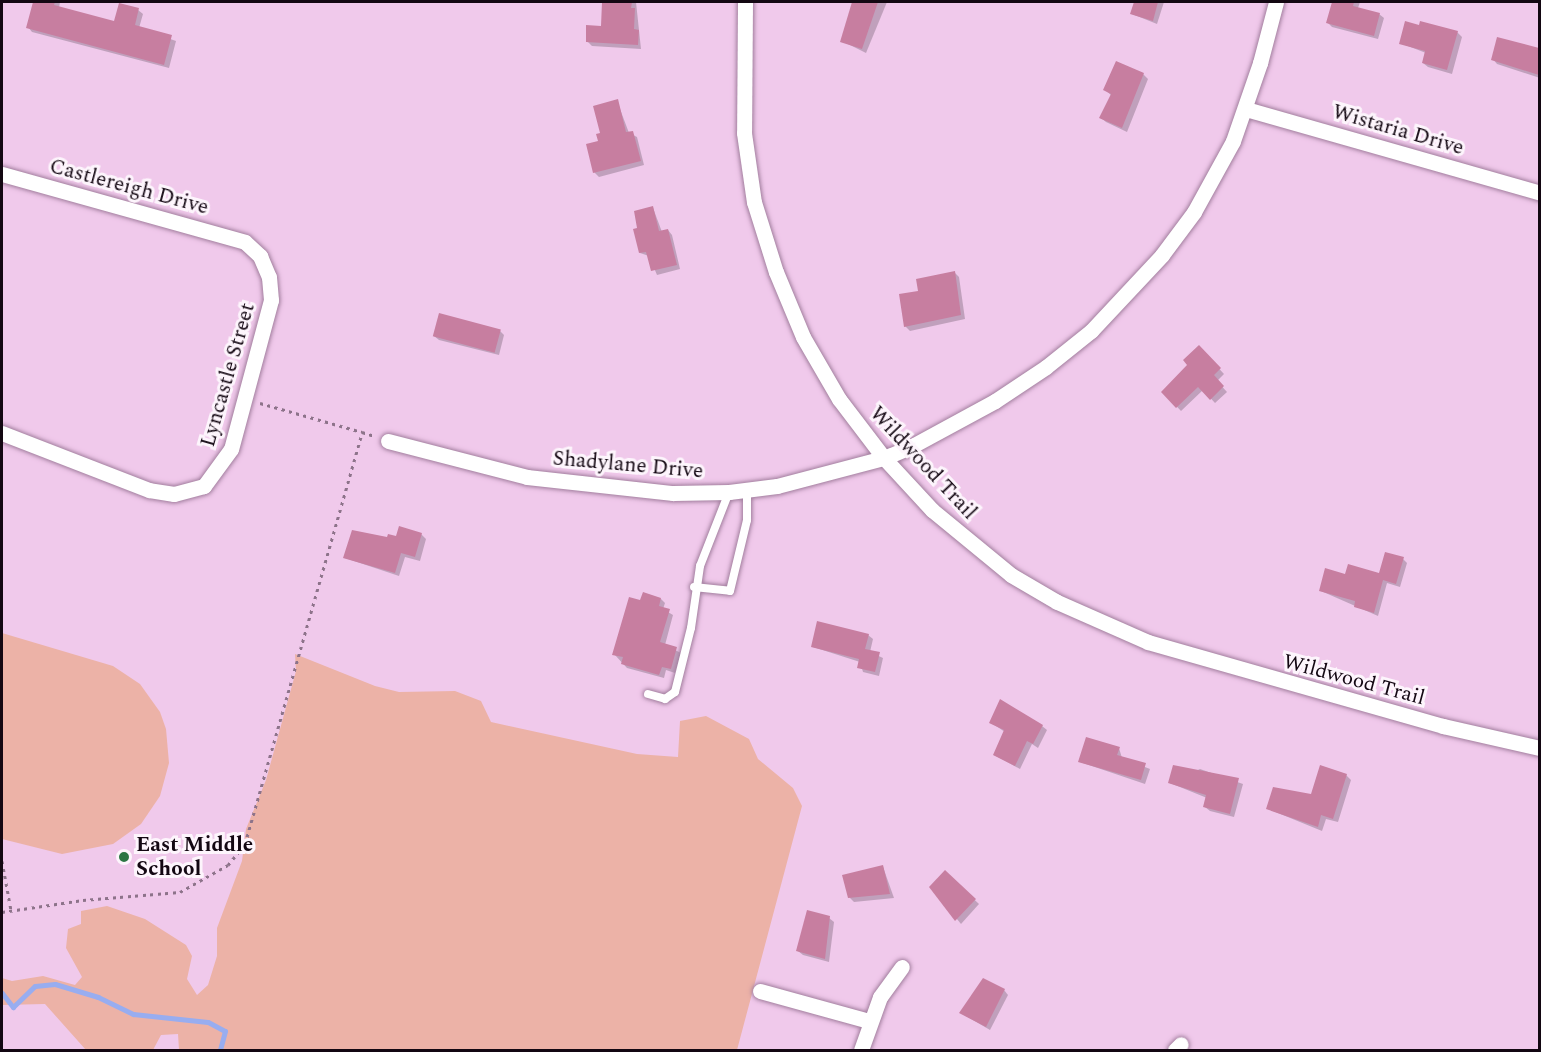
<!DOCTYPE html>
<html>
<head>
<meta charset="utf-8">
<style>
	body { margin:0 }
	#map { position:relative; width:1541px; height:1052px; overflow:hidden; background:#f0c9eb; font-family:Spectral,serif }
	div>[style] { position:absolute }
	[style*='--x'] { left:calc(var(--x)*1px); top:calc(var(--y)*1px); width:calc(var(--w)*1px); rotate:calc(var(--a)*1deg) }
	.green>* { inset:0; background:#ecb2a7 }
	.shadow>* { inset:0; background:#0003 }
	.stream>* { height:5px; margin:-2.5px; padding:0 2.5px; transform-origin:2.5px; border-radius:2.5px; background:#98adf0 }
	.building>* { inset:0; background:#c77ea0; transform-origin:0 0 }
	.path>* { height:3px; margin-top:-1.5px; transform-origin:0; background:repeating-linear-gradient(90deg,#8d738a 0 3px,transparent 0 7.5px) }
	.roads { filter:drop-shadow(0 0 2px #a27e9e) drop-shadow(0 0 2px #a27e9e) }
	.lane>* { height:8px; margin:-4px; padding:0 4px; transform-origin:4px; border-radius:4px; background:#fff }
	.street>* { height:15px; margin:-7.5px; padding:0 7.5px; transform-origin:7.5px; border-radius:7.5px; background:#fff }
	.dots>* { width:16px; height:16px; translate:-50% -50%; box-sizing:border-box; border:3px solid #fdf5fc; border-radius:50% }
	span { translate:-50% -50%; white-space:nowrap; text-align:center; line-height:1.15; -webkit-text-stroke:6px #fdf5fc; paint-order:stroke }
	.street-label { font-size:21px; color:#130712 }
	.poi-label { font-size:21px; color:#130712; font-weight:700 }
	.left { translate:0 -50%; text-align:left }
	.frame { position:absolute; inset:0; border:3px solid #130712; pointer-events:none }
</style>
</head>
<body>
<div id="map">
	<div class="green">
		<div style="clip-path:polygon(2px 633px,113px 666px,140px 684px,160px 712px,166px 729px,169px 763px,160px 796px,141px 824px,113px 844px,62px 854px,2px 839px)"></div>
		<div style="clip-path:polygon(295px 654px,375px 686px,399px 692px,455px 691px,481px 701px,491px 722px,637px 754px,678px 757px,680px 721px,706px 716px,749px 739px,758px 759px,793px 788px,802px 806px,737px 1050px,179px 1050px,178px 1034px,161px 1035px,153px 1050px,86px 1050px,45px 1004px,2px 1005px,2px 978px,12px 981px,43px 976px,75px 985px,82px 977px,66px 948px,68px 929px,81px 924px,81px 911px,107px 906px,145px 919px,186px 945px,192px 956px,187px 979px,197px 995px,208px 985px,217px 956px,217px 928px,242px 861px,246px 829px,266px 780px,296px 671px)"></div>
	</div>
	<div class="shadow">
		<div style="clip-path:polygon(35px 2px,60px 2px,59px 8px,115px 23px,138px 10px,143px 14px,139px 28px,176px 41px,169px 68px,32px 32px,28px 27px)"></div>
		<div style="clip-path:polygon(604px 2px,636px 2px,641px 49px,592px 46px,587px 41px,602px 28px)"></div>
		<div style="clip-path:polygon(854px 2px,887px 2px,866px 53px,842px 41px)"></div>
		<div style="clip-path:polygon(1136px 2px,1164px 2px,1157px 24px,1132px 14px)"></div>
		<div style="clip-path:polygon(1333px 2px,1360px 2px,1358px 8px,1379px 14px,1384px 18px,1378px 39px,1332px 27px,1328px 23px)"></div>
		<div style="clip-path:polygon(1457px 32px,1462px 37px,1452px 74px,1428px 67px,1423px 63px,1426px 53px,1400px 43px)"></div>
		<div style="clip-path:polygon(1498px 39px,1540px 50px,1540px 78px,1497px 64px,1493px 59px)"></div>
		<div style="clip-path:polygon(1143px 74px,1148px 79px,1127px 132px,1106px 122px,1101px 118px,1111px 95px,1105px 90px)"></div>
		<div style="clip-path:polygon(617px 101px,629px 133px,637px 137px,644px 165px,599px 177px,594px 172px,601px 134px)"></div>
		<div style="clip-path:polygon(653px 208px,662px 232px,668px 230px,672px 235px,680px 269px,657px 275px,649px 256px,640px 253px,639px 229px)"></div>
		<div style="clip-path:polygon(954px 272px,959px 277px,965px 319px,910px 331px,905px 326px,919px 292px)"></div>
		<div style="clip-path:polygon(500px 331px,504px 335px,499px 355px,439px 340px,434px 336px)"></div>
		<div style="clip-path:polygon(1199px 347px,1224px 374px,1217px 381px,1227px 392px,1215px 403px,1203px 390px,1181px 411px,1163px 392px,1189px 365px)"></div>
		<div style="clip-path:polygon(421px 534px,426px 539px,420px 561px,405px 557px,399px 576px,345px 558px,388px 539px)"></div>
		<div style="clip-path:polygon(1403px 559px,1407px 563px,1400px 587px,1387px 583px,1378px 616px,1321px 591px,1346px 576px,1380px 575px)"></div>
		<div style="clip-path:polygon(661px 599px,665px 603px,663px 609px,673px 615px,665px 645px,681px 653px,675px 673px,666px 670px,664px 678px,627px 668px,614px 654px,641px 602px)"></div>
		<div style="clip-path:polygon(868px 635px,873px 639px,870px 652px,883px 658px,879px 676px,863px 672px,860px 662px,813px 647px)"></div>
		<div style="clip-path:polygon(990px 722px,1042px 726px,1047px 730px,1038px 748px,1032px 744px,1020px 769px,994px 755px,1005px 732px)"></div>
		<div style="clip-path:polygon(1119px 748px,1122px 758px,1150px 769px,1145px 784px,1080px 762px)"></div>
		<div style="clip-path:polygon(1200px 769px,1243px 784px,1234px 817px,1210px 811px,1205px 807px,1207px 798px,1170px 783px)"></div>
		<div style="clip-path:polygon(1346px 775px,1351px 780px,1338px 822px,1326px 819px,1322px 831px,1268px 809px,1312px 796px)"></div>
		<div style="clip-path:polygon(883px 867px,894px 898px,854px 902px,849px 897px)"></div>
		<div style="clip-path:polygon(945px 872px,979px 904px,961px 924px,931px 887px)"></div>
		<div style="clip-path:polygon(829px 918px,834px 922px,829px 962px,803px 955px,798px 951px)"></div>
		<div style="clip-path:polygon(1004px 990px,1008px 995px,990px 1030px,961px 1013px)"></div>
	</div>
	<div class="stream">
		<div style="--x:2;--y:993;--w:18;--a:52"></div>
		<div style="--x:13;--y:1007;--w:30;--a:-44"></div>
		<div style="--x:35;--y:986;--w:20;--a:-6"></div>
		<div style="--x:55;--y:984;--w:45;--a:16.8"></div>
		<div style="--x:98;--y:997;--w:39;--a:26"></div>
		<div style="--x:133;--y:1014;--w:75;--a:6.1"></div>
		<div style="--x:208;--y:1022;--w:19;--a:28"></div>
		<div style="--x:225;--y:1031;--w:20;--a:105"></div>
	</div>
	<div class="building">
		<div style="clip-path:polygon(33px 2px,55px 2px,54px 5px,114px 21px,119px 3px,139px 8px,135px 25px,172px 35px,164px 65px,26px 28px)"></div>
		<div style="clip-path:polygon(602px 2px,632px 2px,631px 8px,635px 8px,634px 29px,639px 30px,638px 45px,586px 42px,586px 25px,601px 26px)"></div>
		<div style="clip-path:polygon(852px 2px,878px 2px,862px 49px,840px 42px)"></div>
		<div style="clip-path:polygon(1134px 2px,1158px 2px,1153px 21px,1130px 14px)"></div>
		<div style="clip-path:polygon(1332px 2px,1354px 2px,1353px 6px,1380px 13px,1374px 36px,1326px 23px)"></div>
		<div style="clip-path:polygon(1405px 21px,1419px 25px,1420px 21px,1458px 31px,1447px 70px,1422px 63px,1425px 51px,1399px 44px)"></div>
		<div style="clip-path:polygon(1497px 37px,1539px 48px,1539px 75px,1491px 60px)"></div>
		<div style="clip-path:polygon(1116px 61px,1144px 73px,1122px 128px,1099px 118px,1111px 94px,1103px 90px)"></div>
		<div style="clip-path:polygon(618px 99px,626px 132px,633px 131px,641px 161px,593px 173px,586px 144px,598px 141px,596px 134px,600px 133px,593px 106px)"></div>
		<div style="clip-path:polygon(653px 206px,659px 231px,668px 229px,677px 265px,651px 271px,646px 252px,639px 253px,633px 229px,637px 228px,634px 211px)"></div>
		<div style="clip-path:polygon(955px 271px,961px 315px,904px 327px,899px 294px,918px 291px,916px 279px)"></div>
		<div style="left:439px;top:313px;width:64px;height:24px;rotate:15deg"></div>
		<div style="clip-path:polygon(1199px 345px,1221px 368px,1214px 375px,1224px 386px,1210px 400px,1198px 387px,1176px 408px,1161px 392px,1187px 365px,1183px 360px)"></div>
		<div style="clip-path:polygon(399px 526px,422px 533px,415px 557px,401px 553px,395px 573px,343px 558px,352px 530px,387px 537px,388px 534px,396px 536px)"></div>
		<div style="clip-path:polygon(1385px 552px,1404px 557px,1396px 584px,1383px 580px,1374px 613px,1354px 607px,1355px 601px,1319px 591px,1325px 568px,1345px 574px,1348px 564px,1379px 573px)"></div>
		<div style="clip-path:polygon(643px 592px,661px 598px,659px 606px,670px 609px,660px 642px,677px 647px,671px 669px,662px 667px,659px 675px,621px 664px,623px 657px,612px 655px,629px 597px,640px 600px)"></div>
		<div style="clip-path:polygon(817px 621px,869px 634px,865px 649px,880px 652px,875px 672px,857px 668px,859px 659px,811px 647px)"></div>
		<div style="clip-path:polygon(1000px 699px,1043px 725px,1033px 744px,1027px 741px,1015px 766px,993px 755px,1004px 730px,989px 723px)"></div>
		<div style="clip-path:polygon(1086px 737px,1120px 747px,1117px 755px,1146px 763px,1141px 780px,1078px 762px)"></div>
		<div style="clip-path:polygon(1173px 765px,1239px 778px,1230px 814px,1203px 807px,1206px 795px,1168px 783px)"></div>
		<div style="clip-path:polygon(1320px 765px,1347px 774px,1333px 819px,1321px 815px,1318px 827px,1266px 809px,1273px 787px,1311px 794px)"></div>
		<div style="clip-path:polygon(883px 865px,890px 894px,848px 898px,842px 875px)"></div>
		<div style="clip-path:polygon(945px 870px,976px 899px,955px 921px,929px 887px)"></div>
		<div style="clip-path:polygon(807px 910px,830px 916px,825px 959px,796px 951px)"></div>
		<div style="clip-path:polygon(983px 978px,1005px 989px,986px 1027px,959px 1013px)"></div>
	</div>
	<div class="path">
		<div style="--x:260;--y:403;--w:106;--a:15.9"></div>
		<div style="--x:2;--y:861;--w:50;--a:79.6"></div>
		<div style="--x:2;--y:912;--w:82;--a:-8.4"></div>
		<div style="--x:83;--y:900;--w:97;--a:-4.7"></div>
		<div style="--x:180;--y:892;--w:55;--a:-29.4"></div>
		<div style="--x:228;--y:865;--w:27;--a:-51"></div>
		<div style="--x:245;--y:844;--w:428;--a:-74.1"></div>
		<div style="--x:362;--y:432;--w:13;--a:18"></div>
	</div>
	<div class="roads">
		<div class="lane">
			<div style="--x:694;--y:587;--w:36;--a:6"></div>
			<div style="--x:730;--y:591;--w:73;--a:-76.5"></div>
			<div style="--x:747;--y:520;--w:29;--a:-90"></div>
			<div style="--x:648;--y:694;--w:18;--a:16"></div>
			<div style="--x:665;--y:699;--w:12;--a:-35"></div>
			<div style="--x:675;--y:692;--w:66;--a:-76"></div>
			<div style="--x:691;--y:628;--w:63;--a:-81.7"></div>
			<div style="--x:700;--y:566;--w:79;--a:-68.6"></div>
		</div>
		<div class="street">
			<div style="--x:745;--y:2;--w:131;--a:90.4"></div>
			<div style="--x:744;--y:133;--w:70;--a:81.8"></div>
			<div style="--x:754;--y:202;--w:73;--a:72.6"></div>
			<div style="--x:776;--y:272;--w:70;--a:67.4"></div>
			<div style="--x:803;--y:337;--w:72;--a:59.9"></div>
			<div style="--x:839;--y:399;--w:74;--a:52.7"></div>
			<div style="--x:884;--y:458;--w:71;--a:47.3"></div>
			<div style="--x:932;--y:510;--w:102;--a:39.4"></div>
			<div style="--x:1011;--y:575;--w:53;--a:30.4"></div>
			<div style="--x:1057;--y:602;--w:99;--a:23.7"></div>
			<div style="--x:1148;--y:642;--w:307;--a:15.9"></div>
			<div style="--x:1443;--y:726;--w:99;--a:12.8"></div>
			<div style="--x:1246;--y:109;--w:306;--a:15.9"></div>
			<div style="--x:2;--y:174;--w:252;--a:15.6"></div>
			<div style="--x:245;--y:242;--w:21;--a:43"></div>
			<div style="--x:260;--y:256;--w:23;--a:67"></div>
			<div style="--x:269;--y:277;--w:23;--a:85"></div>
			<div style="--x:271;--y:300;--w:154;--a:105"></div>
			<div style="--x:231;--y:449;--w:46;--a:126.1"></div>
			<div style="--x:204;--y:486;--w:31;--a:165"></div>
			<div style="--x:174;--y:494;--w:25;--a:-171"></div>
			<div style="--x:149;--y:490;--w:158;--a:-158.8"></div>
			<div style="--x:388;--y:441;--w:144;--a:14.5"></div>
			<div style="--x:527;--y:477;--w:147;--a:6.3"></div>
			<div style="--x:673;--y:493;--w:56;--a:-1"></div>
			<div style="--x:729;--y:492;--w:48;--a:-7.1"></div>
			<div style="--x:777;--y:486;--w:111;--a:-14.7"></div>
			<div style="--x:884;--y:458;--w:33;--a:-23"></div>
			<div style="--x:914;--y:445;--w:92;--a:-28.5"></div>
			<div style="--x:995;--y:401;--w:61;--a:-33.7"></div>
			<div style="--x:1046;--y:367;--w:58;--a:-38.7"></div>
			<div style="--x:1091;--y:331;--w:104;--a:-46.9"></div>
			<div style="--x:1162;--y:255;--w:54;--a:-53.3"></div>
			<div style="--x:1194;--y:212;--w:81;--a:-61.2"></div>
			<div style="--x:1233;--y:141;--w:83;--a:-70.9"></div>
			<div style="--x:1260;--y:63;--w:63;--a:-75.3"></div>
			<div style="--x:760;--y:991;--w:113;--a:15.4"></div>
			<div style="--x:861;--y:1050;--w:56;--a:-70.3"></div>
			<div style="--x:880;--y:997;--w:37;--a:-54"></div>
			<div style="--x:1175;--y:1050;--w:8;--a:-45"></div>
		</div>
	</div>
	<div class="dots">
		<div style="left:124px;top:857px;background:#2c7543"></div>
	</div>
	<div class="street-label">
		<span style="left:1398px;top:130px;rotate:16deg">Wistaria Drive</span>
		<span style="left:129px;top:187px;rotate:15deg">Castlereigh Drive</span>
		<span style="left:228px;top:375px;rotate:-74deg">Lyncastle Street</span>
		<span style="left:923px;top:463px;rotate:47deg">Wildwood Trail</span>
		<span style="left:628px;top:465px;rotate:5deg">Shadylane Drive</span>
		<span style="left:1354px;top:680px;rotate:15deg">Wildwood Trail</span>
	</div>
	<div class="poi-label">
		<span class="left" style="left:136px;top:857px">East Middle<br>School</span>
	</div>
	<div class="frame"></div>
</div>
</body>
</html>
